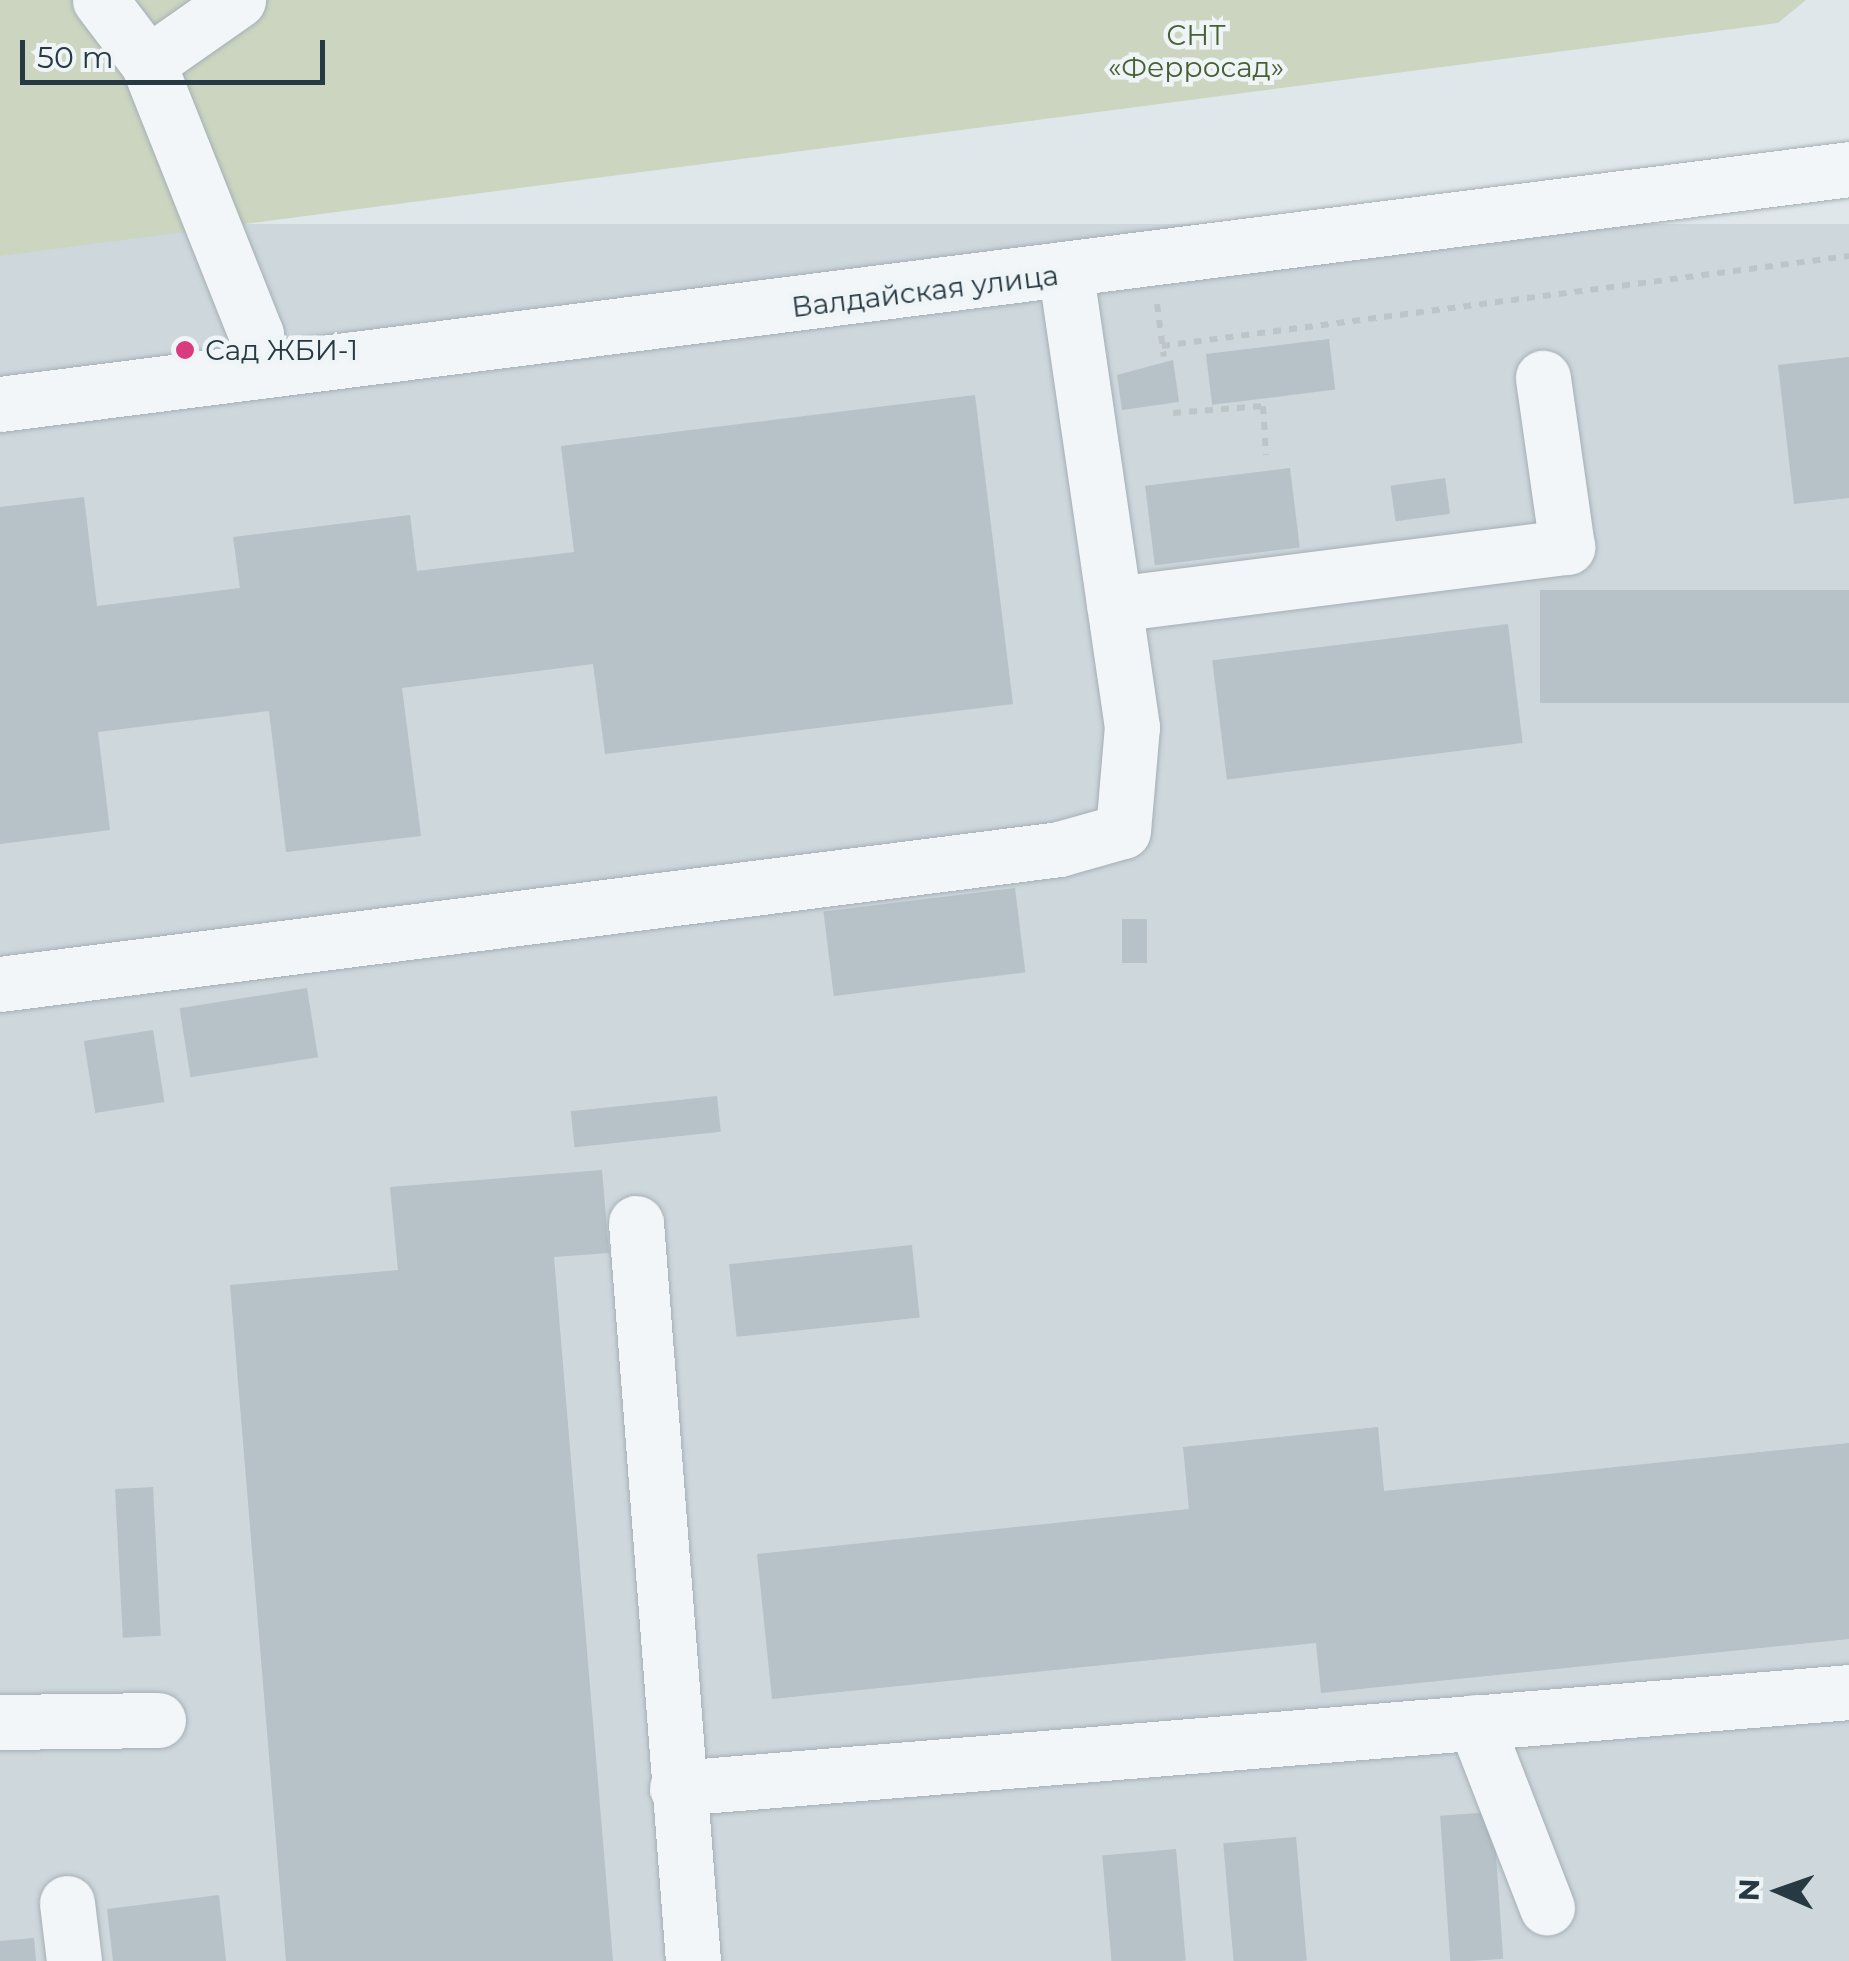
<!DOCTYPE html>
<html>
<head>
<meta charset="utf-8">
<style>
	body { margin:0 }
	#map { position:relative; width:1849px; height:1961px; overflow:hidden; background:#e0e7ea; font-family:Montserrat,sans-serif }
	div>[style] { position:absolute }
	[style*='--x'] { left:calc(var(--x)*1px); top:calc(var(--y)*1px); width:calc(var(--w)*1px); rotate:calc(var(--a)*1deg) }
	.built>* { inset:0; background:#cdd7dc; transform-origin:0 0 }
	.green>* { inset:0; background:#cbd5c0 }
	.building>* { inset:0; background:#b6c1c8; transform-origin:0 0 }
	.path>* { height:6px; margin-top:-3px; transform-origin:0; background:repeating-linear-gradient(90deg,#bec5c9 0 8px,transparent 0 16px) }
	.roads { filter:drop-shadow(0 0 2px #a5afb5) drop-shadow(0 0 2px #a5afb5) }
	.minor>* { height:55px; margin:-27.5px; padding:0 27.5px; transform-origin:27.5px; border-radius:27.5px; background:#f3f6f8 }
	.dots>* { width:28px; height:28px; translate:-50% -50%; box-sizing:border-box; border:5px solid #eff5f7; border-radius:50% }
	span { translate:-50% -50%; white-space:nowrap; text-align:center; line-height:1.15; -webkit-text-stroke:9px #eff5f7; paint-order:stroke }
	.park-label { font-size:28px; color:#486033 }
	.street-label { font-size:28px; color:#273943 }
	.poi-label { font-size:28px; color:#273943 }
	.left { translate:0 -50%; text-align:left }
	.north { position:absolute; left:1729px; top:1841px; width:100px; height:100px; -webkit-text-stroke:8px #eff5f7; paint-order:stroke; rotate:272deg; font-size:28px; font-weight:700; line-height:40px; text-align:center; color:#273943 }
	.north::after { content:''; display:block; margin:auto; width:35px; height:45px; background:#273943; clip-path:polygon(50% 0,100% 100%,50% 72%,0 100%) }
	.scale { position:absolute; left:20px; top:40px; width:305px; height:45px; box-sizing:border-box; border:5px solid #273943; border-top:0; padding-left:12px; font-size:30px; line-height:35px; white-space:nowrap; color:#273943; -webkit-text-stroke:8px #eff5f7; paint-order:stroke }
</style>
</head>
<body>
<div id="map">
	<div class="built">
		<div style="left:1849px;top:224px;width:1737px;height:1865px;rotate:90deg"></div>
	</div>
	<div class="green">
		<div style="clip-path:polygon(0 0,1806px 0,1778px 23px,0 256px)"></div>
	</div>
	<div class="building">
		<div style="left:1329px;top:339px;width:51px;height:124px;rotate:83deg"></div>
		<div style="clip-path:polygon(1849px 357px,1849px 498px,1794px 504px,1778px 365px)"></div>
		<div style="clip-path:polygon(1173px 360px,1179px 402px,1122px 410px,1117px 375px)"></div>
		<div style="clip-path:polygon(975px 395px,1013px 704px,605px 754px,593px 664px,402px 688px,421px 836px,286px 852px,269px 711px,98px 732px,110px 830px,0 844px,0 507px,84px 497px,97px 606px,240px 588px,233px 537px,410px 515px,417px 571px,574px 552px,561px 446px)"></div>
		<div style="left:1290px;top:468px;width:80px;height:146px;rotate:83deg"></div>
		<div style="left:1445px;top:478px;width:36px;height:55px;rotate:82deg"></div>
		<div style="left:1849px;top:590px;width:113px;height:309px;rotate:90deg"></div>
		<div style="left:1508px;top:624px;width:120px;height:298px;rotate:83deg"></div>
		<div style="left:1015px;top:888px;width:85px;height:193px;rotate:83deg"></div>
		<div style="left:1122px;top:919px;width:25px;height:44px"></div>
		<div style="left:307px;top:988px;width:70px;height:129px;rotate:81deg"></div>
		<div style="left:153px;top:1030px;width:73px;height:70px;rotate:81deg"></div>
		<div style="left:717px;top:1096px;width:36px;height:147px;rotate:84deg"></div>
		<div style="clip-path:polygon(602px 1170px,609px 1253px,554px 1257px,613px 1961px,286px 1961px,230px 1285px,398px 1270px,390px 1187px)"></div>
		<div style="left:912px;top:1245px;width:73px;height:184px;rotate:84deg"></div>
		<div style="clip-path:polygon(1378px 1427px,1384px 1491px,1849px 1443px,1849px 1639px,1321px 1693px,1316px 1643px,772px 1699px,757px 1554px,1189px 1509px,1183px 1447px)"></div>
		<div style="left:153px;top:1487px;width:149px;height:38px;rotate:87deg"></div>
		<div style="left:1493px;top:1812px;width:147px;height:53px;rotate:86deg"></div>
		<div style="left:1296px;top:1837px;width:124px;height:73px;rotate:85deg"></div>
		<div style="left:1176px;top:1849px;width:112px;height:74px;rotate:85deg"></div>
		<div style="clip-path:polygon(219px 1895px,226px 1961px,113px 1961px,107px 1909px)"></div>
		<div style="clip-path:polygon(34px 1938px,36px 1961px,0 1961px,0 1941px)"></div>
	</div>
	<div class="path">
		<div style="--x:1157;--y:304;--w:53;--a:82.5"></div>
		<div style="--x:1162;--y:346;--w:693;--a:-7.46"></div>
		<div style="--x:1173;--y:413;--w:90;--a:-4.4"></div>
		<div style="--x:1263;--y:406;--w:49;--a:86.5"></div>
	</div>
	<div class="roads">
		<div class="minor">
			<div style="--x:100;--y:0;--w:79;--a:52.7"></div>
			<div style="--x:148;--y:63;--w:292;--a:68.3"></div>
			<div style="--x:256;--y:334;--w:37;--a:85"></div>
			<div style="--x:148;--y:63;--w:110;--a:-35"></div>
			<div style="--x:0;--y:404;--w:1864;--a:-7.24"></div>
			<div style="--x:1114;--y:604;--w:457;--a:-7.2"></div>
			<div style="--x:1567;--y:547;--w:171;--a:-98.1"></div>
			<div style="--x:0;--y:984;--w:1068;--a:-7.26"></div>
			<div style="--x:1059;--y:849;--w:66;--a:-15.7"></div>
			<div style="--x:1123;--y:831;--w:104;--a:-85.1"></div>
			<div style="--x:1132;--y:727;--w:458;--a:-98.3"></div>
			<div style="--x:636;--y:1223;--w:740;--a:85.58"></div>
			<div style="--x:0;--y:1722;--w:158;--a:-0.7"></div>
			<div style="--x:1475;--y:1722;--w:199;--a:68.8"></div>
			<div style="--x:677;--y:1788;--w:1176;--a:-4.68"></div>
			<div style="--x:67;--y:1903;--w:58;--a:83.1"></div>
		</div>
	</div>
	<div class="dots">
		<div style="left:185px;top:350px;background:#da3a7e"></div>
	</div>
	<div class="park-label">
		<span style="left:1196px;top:51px">СНТ<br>«Ферросад»</span>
	</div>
	<div class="street-label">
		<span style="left:925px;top:291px;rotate:-7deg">Валдайская улица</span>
	</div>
	<div class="poi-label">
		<span class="left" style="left:205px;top:350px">Сад ЖБИ-1</span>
	</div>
	<div class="north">N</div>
	<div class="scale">50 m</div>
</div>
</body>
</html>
